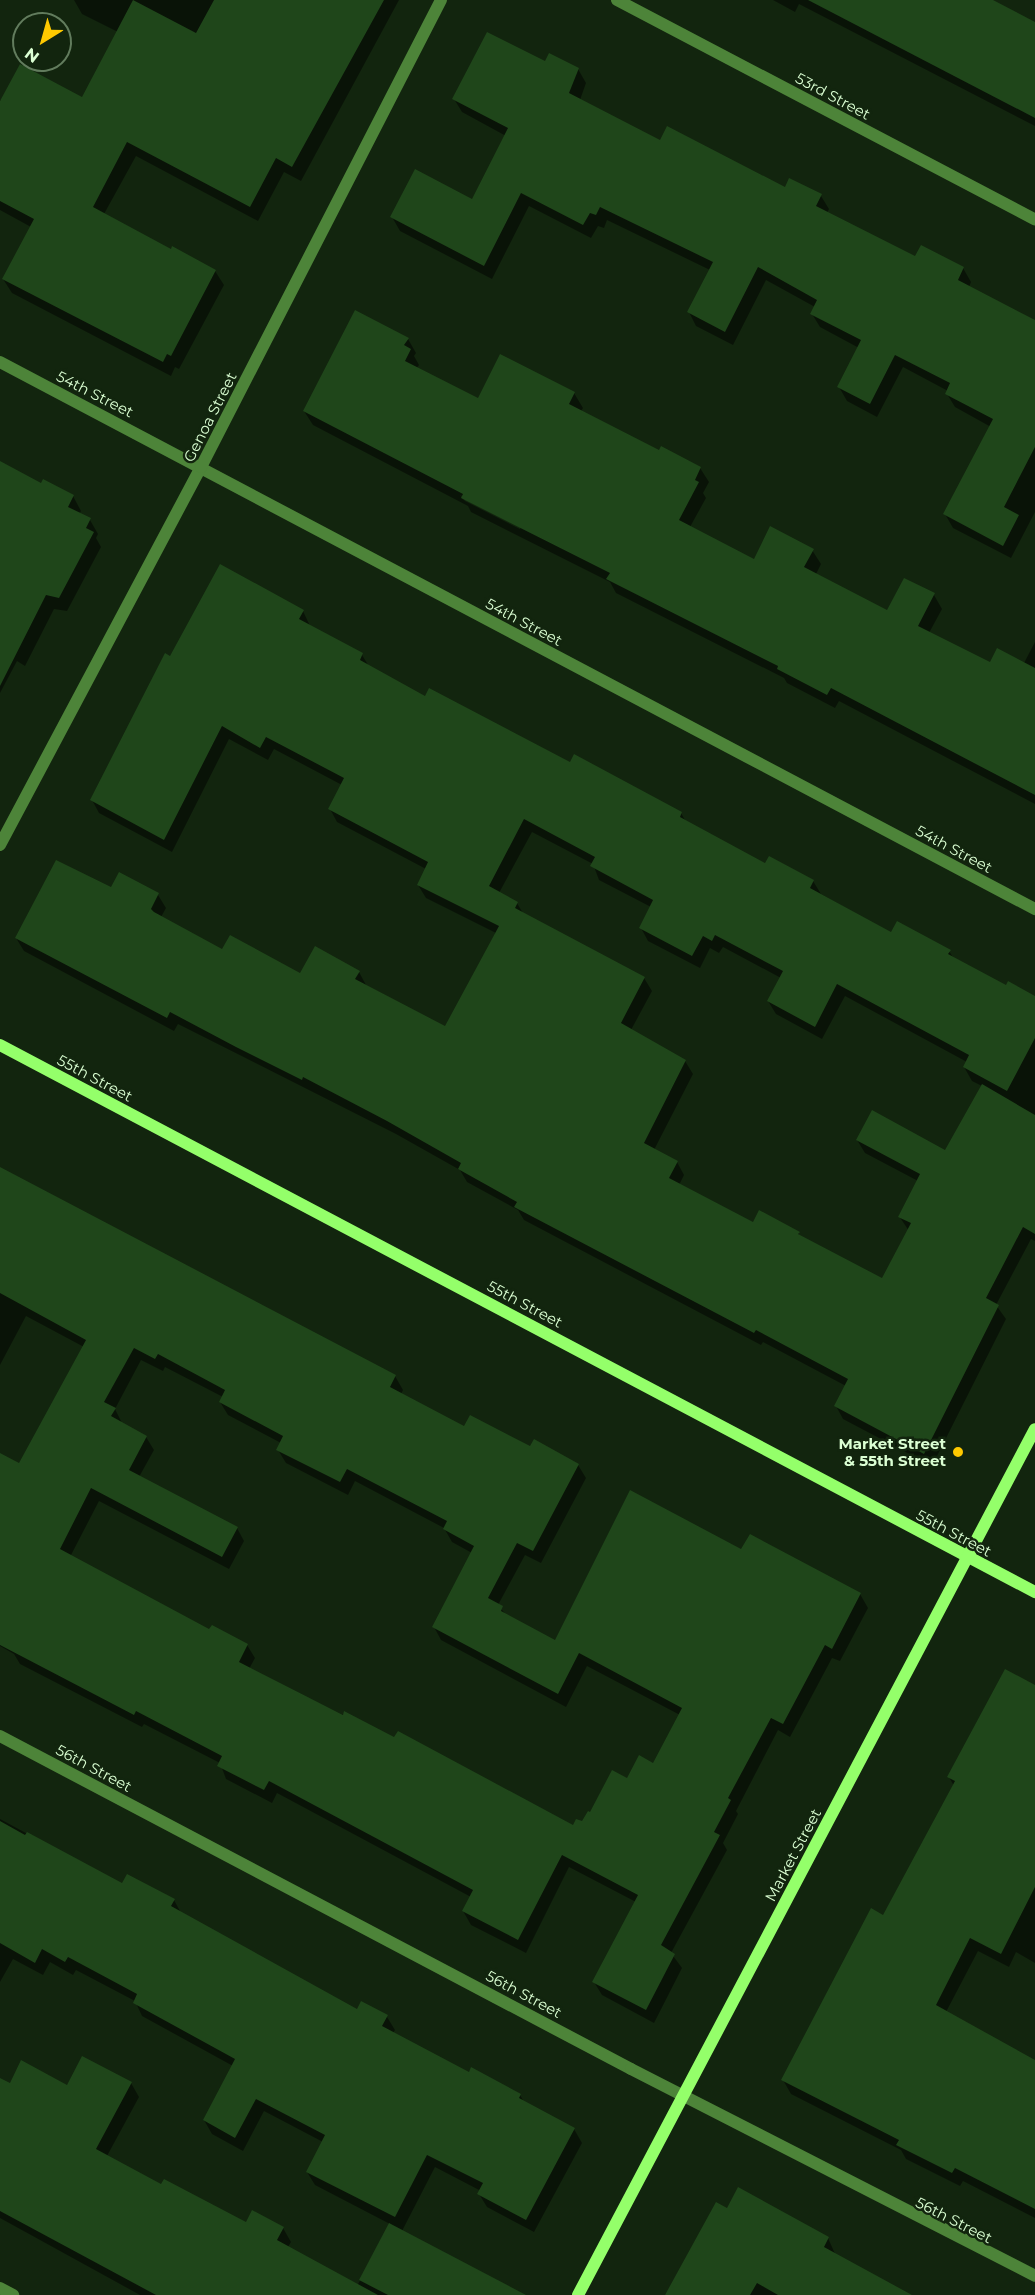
<!DOCTYPE html>
<html>
<head>
<meta charset="utf-8">
<style>
	body { margin:0 }
	#map { position:relative; width:1035px; height:2295px; overflow:hidden; background:#12250e; font-family:Montserrat,sans-serif }
	div>[style] { position:absolute }
	[style*='--x'] { left:calc(var(--x)*1px); top:calc(var(--y)*1px); width:calc(var(--w)*1px); rotate:calc(var(--a)*1deg) }
	.shadow>* { inset:0; background:#0007 }
	.building>* { inset:0; background:#1f461a }
	.street>* { height:12px; margin:-6px; padding:0 6px; transform-origin:6px; border-radius:6px; background:#4d8439 }
	.secondary>* { height:12px; margin:-6px; padding:0 6px; transform-origin:6px; border-radius:6px; background:#94ff6a }
	.dots>* { width:16px; height:16px; translate:-50% -50%; box-sizing:border-box; border:3px solid #12250e; border-radius:50% }
	span { translate:-50% -50%; white-space:nowrap; text-align:center; line-height:1.15; -webkit-text-stroke:5px #12250e; paint-order:stroke }
	.street-label { font-size:15px; color:#dbffd3 }
	.poi-label { font-size:15px; color:#dbffd3; font-weight:700 }
	.right { translate:-100% -50%; text-align:right }
	.north { position:absolute; left:12px; top:12px; width:60px; height:60px; box-sizing:border-box; background:#12250e; border:2px solid #627c5d; border-radius:50%; rotate:217deg; font-size:16px; font-weight:700; line-height:24px; text-align:center; color:#dbffd3 }
	.north::after { content:''; display:block; margin:auto; width:21px; height:27px; background:#fec900; clip-path:polygon(50% 0,100% 100%,50% 72%,0 100%) }
</style>
</head>
<body>
<div id="map">
	<div class="shadow">
		<div style="clip-path:polygon(74px 0,399px 0,301px 181px,284px 172px,258px 221px,136px 156px,104px 214px,171px 251px,215px 271px,224px 285px,179px 369px,175px 367px,171px 376px,12px 293px,3px 279px,31px 227px,0 210px,0 100px,82px 99px,118px 32px,82px 14px)"></div>
		<div style="clip-path:polygon(773px 0,989px 0,1035px 24px,1035px 126px,799px 4px,795px 12px)"></div>
		<div style="clip-path:polygon(546px 63px,578px 69px,586px 83px,580px 100px,661px 142px,786px 189px,821px 196px,829px 209px,827px 213px,915px 258px,921px 247px,963px 268px,971px 282px,969px 287px,1035px 322px,1035px 512px,1011px 558px,953px 528px,945px 514px,991px 427px,955px 407px,947px 394px,948px 391px,903px 367px,877px 417px,847px 401px,839px 387px,859px 348px,820px 327px,812px 314px,815px 307px,766px 280px,733px 345px,696px 326px,689px 312px,710px 270px,607px 220px,604px 228px,598px 226px,591px 238px,529px 206px,492px 279px,400px 231px,392px 217px,473px 201px,506px 136px,462px 112px,454px 99px)"></div>
		<div style="clip-path:polygon(evenodd,408px 339px,416px 353px,414px 356px,419px 365px,416px 369px,478px 400px,574px 393px,583px 408px,581px 411px,660px 452px,700px 468px,709px 482px,703px 493px,706px 498px,690px 527px,754px 561px,812px 550px,821px 564px,816px 574px,888px 612px,934px 595px,942px 609px,929px 633px,991px 664px,1024px 663px,1035px 642px,1035px 804px,839px 701px,835px 708px,787px 683px,784px 678px,616px 593px,610px 582px,471px 512px,468px 506px,313px 425px,304px 411px,408px 339px,460px 495px,521px 527px,520px 529px,465px 501px,460px 495px)"></div>
		<div style="clip-path:polygon(0 463px,42px 485px,73px 496px,81px 511px,79px 514px,90px 520px,98px 534px,96px 538px,101px 547px,67px 611px,54px 609px,25px 666px,17px 661px,0 693px)"></div>
		<div style="clip-path:polygon(evenodd,303px 611px,310px 626px,362px 655px,370px 668px,425px 698px,681px 813px,686px 822px,765px 865px,813px 881px,821px 894px,892px 934px,949px 951px,954px 959px,1007px 987px,1035px 997px,1035px 1241px,1031px 1239px,996px 1305px,1006px 1319px,932px 1466px,843px 1419px,836px 1406px,846px 1386px,763px 1342px,761px 1345px,524px 1220px,518px 1210px,467px 1182px,460px 1170px,396px 1134px,178px 1024px,174px 1031px,24px 951px,16px 938px,112px 889px,158px 895px,166px 908px,161px 917px,223px 951px,301px 975px,359px 972px,366px 985px,446px 1028px,496px 933px,426px 898px,418px 885px,426px 869px,337px 822px,330px 809px,342px 785px,274px 749px,268px 760px,229px 739px,172px 852px,99px 813px,92px 800px,171px 658px,303px 611px,532px 832px,593px 864px,599px 880px,651px 907px,641px 928px,648px 941px,700px 968px,710px 948px,719px 953px,723px 947px,781px 978px,768px 1001px,776px 1014px,822px 1039px,845px 996px,967px 1062px,964px 1067px,972px 1081px,982px 1086px,946px 1152px,857px 1140px,865px 1153px,918px 1181px,899px 1216px,909px 1231px,883px 1280px,801px 1238px,798px 1233px,754px 1224px,679px 1185px,684px 1175px,677px 1162px,654px 1150px,693px 1074px,685px 1061px,631px 1030px,652px 991px,644px 978px,524px 915px,517px 903px,499px 893px,532px 832px)"></div>
		<div style="clip-path:polygon(evenodd,0 1168px,395px 1376px,403px 1390px,401px 1394px,465px 1428px,578px 1465px,586px 1478px,541px 1563px,525px 1555px,498px 1605px,507px 1616px,556px 1642px,742px 1551px,860px 1594px,868px 1608px,840px 1661px,832px 1658px,790px 1737px,778px 1730px,736px 1811px,738px 1814px,723px 1843px,727px 1850px,671px 1953px,682px 1968px,654px 2023px,602px 1995px,594px 1982px,636px 1902px,569px 1867px,526px 1953px,471px 1925px,463px 1911px,471px 1897px,277px 1793px,272px 1803px,226px 1779px,220px 1763px,144px 1724px,142px 1727px,20px 1664px,14px 1654px,0 1646px,0 1455px,20px 1465px,84px 1347px,26px 1316px,0 1365px,0 1168px,141px 1360px,163px 1371px,165px 1367px,223px 1397px,220px 1402px,228px 1415px,281px 1443px,278px 1450px,286px 1463px,348px 1495px,355px 1481px,444px 1528px,452px 1542px,472px 1553px,434px 1627px,441px 1640px,566px 1707px,587px 1666px,680px 1715px,654px 1765px,628px 1780px,582px 1823px,573px 1827px,249px 1669px,255px 1658px,247px 1645px,210px 1631px,70px 1557px,99px 1501px,229px 1569px,244px 1541px,237px 1528px,139px 1477px,154px 1450px,146px 1437px,122px 1423px,115px 1409px,141px 1360px)"></div>
		<div style="clip-path:polygon(1035px 1686px,1035px 1963px,1016px 1952px,1009px 1967px,978px 1951px,946px 2012px,1035px 2087px,1035px 2218px,963px 2181px,960px 2186px,906px 2159px,901px 2150px,791px 2094px,783px 2080px,884px 1917px,954px 1786px,949px 1777px)"></div>
		<div style="clip-path:polygon(0 1819px,122px 1885px,174px 1900px,181px 1913px,357px 2011px,387px 2017px,395px 2030px,393px 2033px,469px 2074px,520px 2095px,524px 2102px,574px 2129px,582px 2143px,534px 2232px,487px 2207px,479px 2194px,481px 2191px,435px 2167px,402px 2231px,507px 2295px,140px 2295px,0 2218px,0 2079px,10px 2085px,67px 2087px,131px 2083px,139px 2097px,107px 2156px,162px 2186px,247px 2224px,283px 2228px,291px 2242px,288px 2247px,357px 2286px,390px 2224px,315px 2185px,307px 2172px,323px 2142px,264px 2111px,243px 2151px,212px 2134px,204px 2120px,233px 2066px,142px 2016px,135px 2001px,76px 1970px,73px 1975px,50px 1962px,43px 1975px,13px 1959px,0 1982px)"></div>
		<div style="clip-path:polygon(727px 2210px,828px 2238px,836px 2256px,904px 2295px,665px 2295px)"></div>
	</div>
	<div class="building">
		<div style="clip-path:polygon(133px 0,196px 33px,214px 0,384px 0,292px 167px,276px 158px,250px 207px,127px 142px,93px 207px,171px 249px,172px 246px,216px 270px,171px 356px,167px 354px,163px 362px,2px 279px,34px 219px,0 201px,0 101px,20px 64px,82px 97px)"></div>
		<div style="clip-path:polygon(808px 0,993px 0,1035px 22px,1035px 118px)"></div>
		<div style="clip-path:polygon(487px 32px,545px 61px,549px 53px,579px 68px,569px 93px,660px 140px,667px 126px,785px 187px,789px 178px,822px 194px,816px 206px,915px 256px,921px 245px,964px 267px,958px 280px,1035px 320px,1035px 447px,1004px 507px,1019px 515px,1003px 546px,943px 514px,993px 419px,945px 394px,950px 383px,895px 355px,870px 404px,837px 387px,861px 340px,810px 314px,817px 300px,758px 267px,725px 332px,687px 312px,713px 262px,600px 207px,596px 215px,590px 213px,583px 225px,521px 193px,484px 266px,390px 217px,415px 169px,472px 199px,508px 128px,452px 99px)"></div>
		<div style="clip-path:polygon(355px 310px,409px 338px,404px 345px,411px 349px,405px 361px,478px 398px,500px 354px,575px 392px,569px 404px,659px 450px,661px 446px,701px 467px,695px 480px,699px 482px,679px 520px,754px 559px,770px 526px,814px 549px,804px 567px,887px 610px,904px 578px,935px 593px,918px 626px,990px 662px,997px 648px,1035px 668px,1035px 795px,831px 688px,827px 695px,777px 669px,778px 666px,606px 579px,610px 573px,461px 498px,463px 494px,303px 411px)"></div>
		<div style="clip-path:polygon(0 461px,41px 483px,43px 479px,74px 495px,68px 507px,91px 518px,86px 528px,94px 532px,59px 598px,46px 595px,0 686px)"></div>
		<div style="clip-path:polygon(220px 564px,304px 610px,299px 619px,363px 653px,360px 660px,425px 696px,429px 688px,570px 762px,574px 754px,682px 812px,680px 817px,765px 863px,769px 856px,814px 880px,810px 888px,891px 932px,897px 921px,951px 950px,948px 954px,1006px 985px,1008px 981px,1035px 996px,1035px 1038px,1007px 1091px,963px 1067px,969px 1055px,837px 984px,815px 1027px,767px 1001px,783px 971px,715px 935px,712px 941px,703px 936px,692px 956px,639px 928px,653px 900px,590px 866px,595px 857px,524px 819px,489px 886px,518px 902px,515px 908px,645px 977px,621px 1023px,686px 1060px,644px 1143px,678px 1161px,669px 1178px,753px 1222px,759px 1210px,800px 1232px,798px 1234px,882px 1278px,911px 1223px,898px 1217px,920px 1174px,856px 1140px,872px 1110px,945px 1150px,982px 1084px,1035px 1115px,1035px 1234px,1023px 1227px,986px 1298px,999px 1305px,924px 1454px,834px 1406px,848px 1379px,756px 1330px,754px 1333px,514px 1207px,517px 1202px,458px 1169px,461px 1163px,387px 1121px,303px 1077px,302px 1080px,236px 1047px,170px 1012px,167px 1018px,15px 938px,56px 860px,111px 887px,119px 872px,159px 893px,151px 909px,154px 912px,222px 949px,230px 935px,300px 973px,315px 946px,360px 971px,355px 979px,445px 1026px,499px 926px,417px 885px,428px 862px,328px 809px,344px 778px,266px 737px,260px 748px,222px 726px,164px 840px,90px 800px,165px 653px,170px 656px)"></div>
		<div style="clip-path:polygon(evenodd,0 1167px,396px 1375px,390px 1387px,464px 1426px,470px 1415px,530px 1446px,534px 1439px,579px 1464px,533px 1551px,517px 1543px,488px 1598px,503px 1606px,501px 1611px,555px 1640px,630px 1490px,741px 1549px,750px 1534px,861px 1593px,832px 1649px,825px 1645px,783px 1724px,771px 1718px,728px 1798px,731px 1800px,714px 1832px,720px 1835px,661px 1945px,675px 1954px,646px 2010px,592px 1982px,638px 1895px,562px 1855px,518px 1940px,462px 1911px,473px 1890px,269px 1781px,264px 1790px,217px 1766px,222px 1756px,136px 1711px,134px 1715px,0 1645px,0 1453px,19px 1463px,86px 1340px,0 1293px,0 1167px,134px 1348px,155px 1359px,158px 1354px,225px 1390px,219px 1402px,283px 1436px,276px 1450px,340px 1482px,347px 1469px,447px 1521px,443px 1529px,474px 1546px,432px 1627px,558px 1694px,579px 1653px,682px 1708px,653px 1763px,639px 1755px,627px 1778px,612px 1770px,590px 1812px,588px 1811px,582px 1821px,576px 1819px,573px 1825px,398px 1731px,394px 1737px,344px 1711px,343px 1715px,239px 1662px,248px 1644px,212px 1625px,209px 1629px,60px 1549px,91px 1488px,222px 1557px,238px 1527px,129px 1470px,147px 1436px,111px 1416px,116px 1408px,104px 1402px,134px 1348px)"></div>
		<div style="clip-path:polygon(1005px 1669px,1035px 1685px,1035px 1887px,1001px 1954px,970px 1938px,936px 2005px,1035px 2060px,1035px 2209px,955px 2168px,952px 2173px,896px 2145px,899px 2140px,781px 2080px,871px 1908px,883px 1915px,955px 1781px,947px 1777px)"></div>
		<div style="clip-path:polygon(0 1821px,25px 1835px,27px 1832px,122px 1883px,127px 1874px,175px 1899px,171px 1906px,357px 2009px,361px 2001px,388px 2015px,382px 2026px,469px 2072px,471px 2067px,521px 2094px,519px 2098px,575px 2128px,526px 2220px,477px 2194px,483px 2183px,427px 2155px,395px 2217px,306px 2172px,325px 2135px,256px 2099px,235px 2138px,203px 2120px,235px 2059px,133px 2003px,137px 1994px,68px 1957px,65px 1962px,42px 1949px,35px 1963px,0 1943px)"></div>
		<div style="clip-path:polygon(82px 2056px,132px 2082px,96px 2149px,161px 2184px,164px 2179px,246px 2222px,252px 2210px,284px 2227px,277px 2240px,378px 2295px,156px 2295px,0 2211px,0 2078px,10px 2083px,21px 2060px,67px 2085px)"></div>
		<div style="clip-path:polygon(738px 2187px,829px 2237px,824px 2247px,912px 2295px,778px 2295px,757px 2283px,750px 2295px,665px 2295px,716px 2202px,727px 2208px)"></div>
		<div style="clip-path:polygon(389px 2223px,526px 2295px,388px 2295px,359px 2280px)"></div>
	</div>
	<div class="street">
		<div style="--x:617;--y:0;--w:472;--a:27.7"></div>
		<div style="--x:0;--y:362;--w:1171;--a:27.86"></div>
		<div style="--x:0;--y:845;--w:428;--a:-62"></div>
		<div style="--x:201;--y:467;--w:525;--a:-62.8"></div>
		<div style="--x:0;--y:1736;--w:713;--a:27.82"></div>
		<div style="--x:631;--y:2069;--w:454;--a:27.1"></div>
		<div style="--x:0;--y:2288;--w:15;--a:28"></div>
	</div>
	<div class="secondary">
		<div style="--x:0;--y:1045;--w:1171;--a:27.86"></div>
		<div style="--x:578;--y:2295;--w:979;--a:-62.18"></div>
	</div>
	<div class="dots">
		<div style="left:958px;top:1452px;background:#fec900"></div>
	</div>
	<div class="street-label">
		<span style="left:833px;top:96px;rotate:28deg">53rd Street</span>
		<span style="left:95px;top:394px;rotate:27deg">54th Street</span>
		<span style="left:210px;top:417px;rotate:-63deg">Genoa Street</span>
		<span style="left:524px;top:622px;rotate:28deg">54th Street</span>
		<span style="left:954px;top:849px;rotate:28deg">54th Street</span>
		<span style="left:95px;top:1078px;rotate:28deg">55th Street</span>
		<span style="left:525px;top:1304px;rotate:28deg">55th Street</span>
		<span style="left:954px;top:1533px;rotate:28deg">55th Street</span>
		<span style="left:94px;top:1768px;rotate:28deg">56th Street</span>
		<span style="left:793px;top:1855px;rotate:-62deg">Market Street</span>
		<span style="left:524px;top:1994px;rotate:28deg">56th Street</span>
		<span style="left:954px;top:2220px;rotate:27deg">56th Street</span>
	</div>
	<div class="poi-label">
		<span class="right" style="left:946px;top:1452px">Market Street<br>&amp; 55th Street</span>
	</div>
	<div class="north">N</div>
</div>
</body>
</html>
